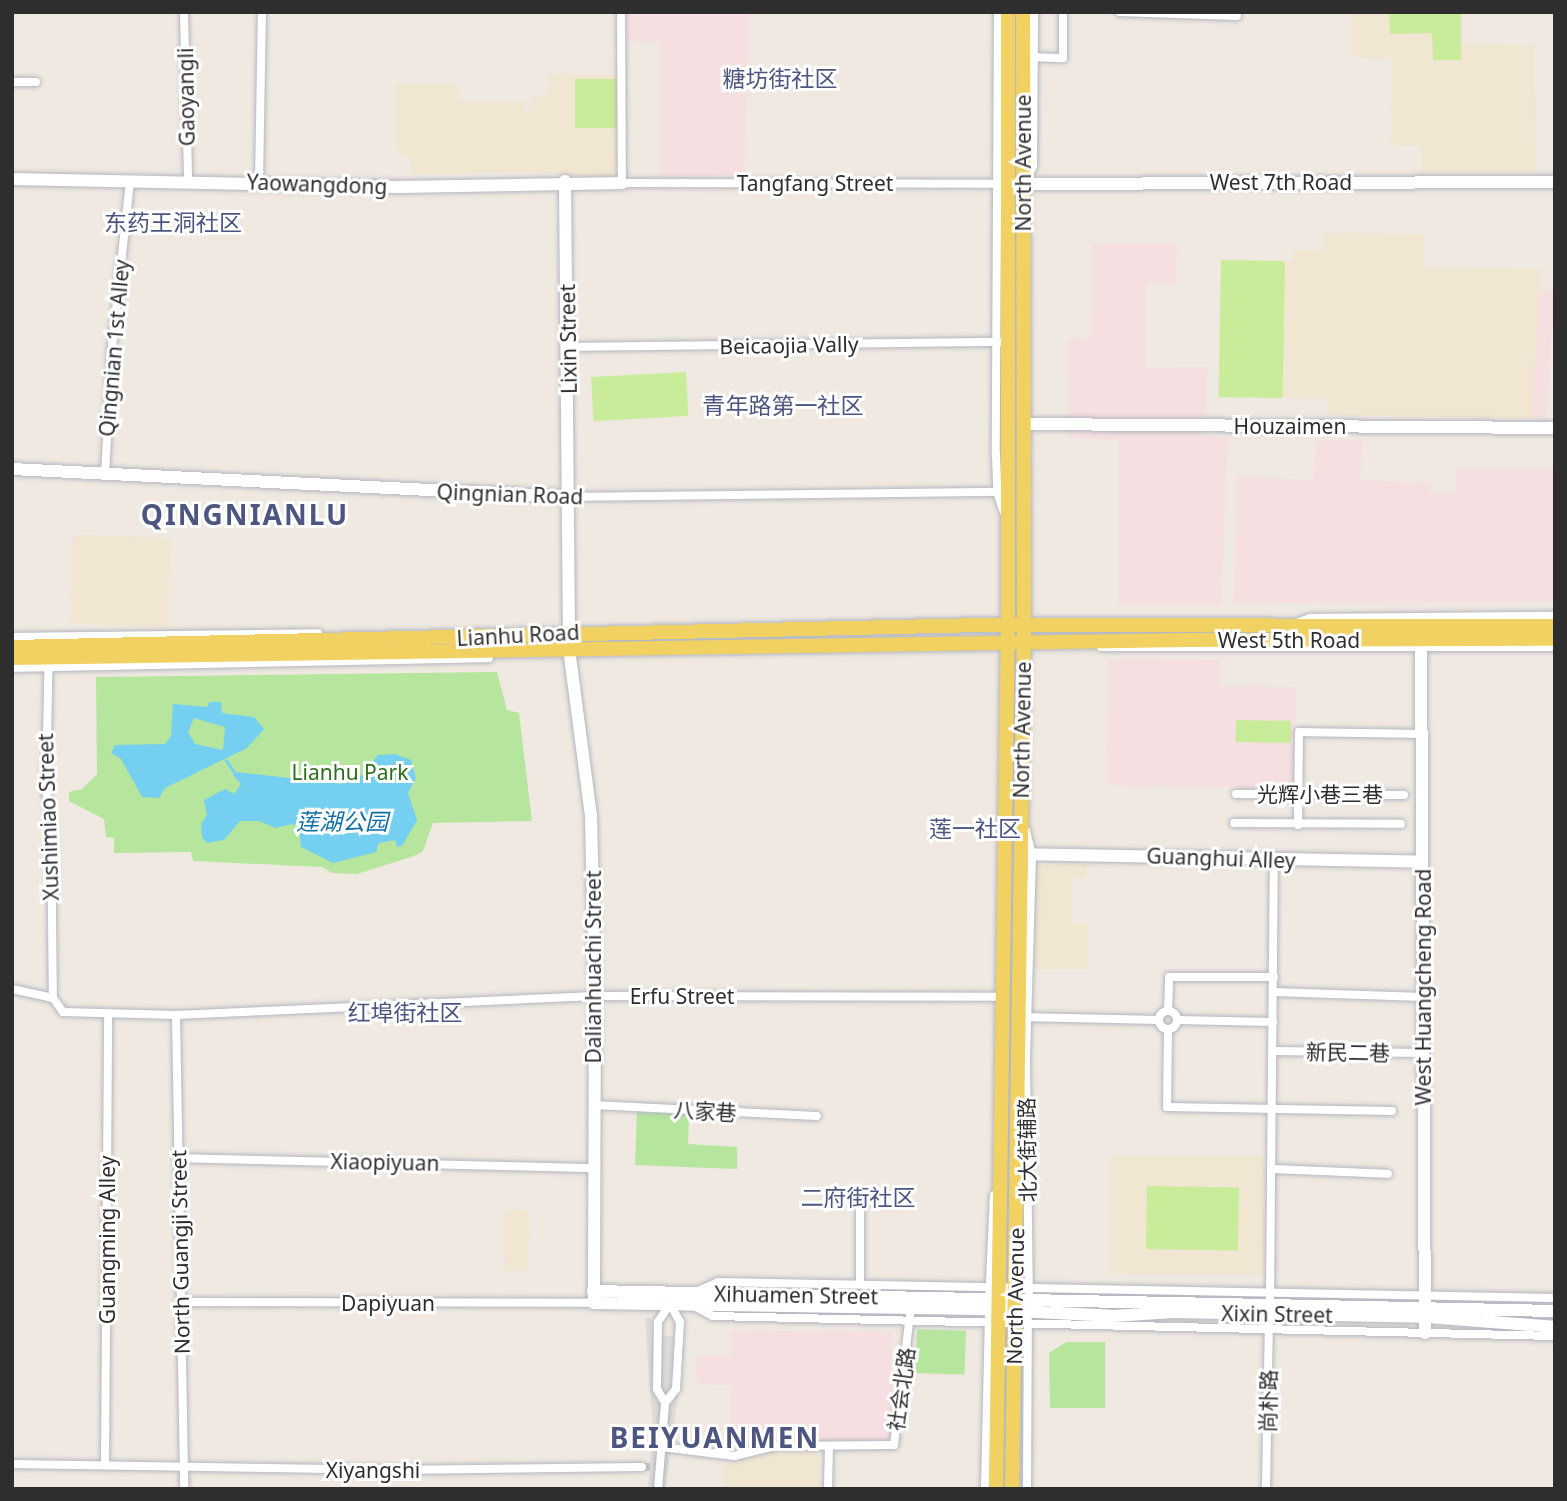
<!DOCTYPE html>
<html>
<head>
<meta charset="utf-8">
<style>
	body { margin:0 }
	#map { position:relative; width:1567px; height:1501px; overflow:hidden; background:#efe9e1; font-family:"Noto Sans","Noto Sans SC",sans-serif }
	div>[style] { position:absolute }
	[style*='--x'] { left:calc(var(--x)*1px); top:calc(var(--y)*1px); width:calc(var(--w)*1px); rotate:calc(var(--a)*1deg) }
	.education>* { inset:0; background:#f0e6d1; transform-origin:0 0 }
	.medical>* { inset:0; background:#f5dfe0; transform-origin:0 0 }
	.green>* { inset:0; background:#b6e59e; transform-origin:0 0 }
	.pitch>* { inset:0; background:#c9ec9a; transform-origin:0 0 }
	.plaza>* { inset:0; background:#dfdcd8 }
	.water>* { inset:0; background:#75cff0 }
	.stream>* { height:2.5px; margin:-1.25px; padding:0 1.25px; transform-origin:1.25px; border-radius:1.25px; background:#75cff0 }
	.street-tunnel>* { height:8px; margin-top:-4px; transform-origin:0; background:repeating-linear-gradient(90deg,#c8c4bd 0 8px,transparent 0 12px) }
	.roads { filter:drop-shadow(0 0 2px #b4b7c1) drop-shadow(0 0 2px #b4b7c1) }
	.street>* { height:8px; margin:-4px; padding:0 4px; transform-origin:4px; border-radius:4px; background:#fff }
	.street>.ring { margin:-4px; padding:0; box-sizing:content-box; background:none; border:8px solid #fff; border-radius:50% }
	.secondary>* { height:12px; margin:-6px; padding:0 6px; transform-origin:6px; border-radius:6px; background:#fff }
	.primary>* { height:14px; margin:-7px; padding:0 7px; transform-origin:7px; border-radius:7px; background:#f2d163 }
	span { translate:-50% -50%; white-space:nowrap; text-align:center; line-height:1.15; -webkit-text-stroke:6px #fff; paint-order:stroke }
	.street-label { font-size:21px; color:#2e2e2e }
	.park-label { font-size:21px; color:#2c6e1b }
	.neighbourhood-label { font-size:23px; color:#4d5680 }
	.water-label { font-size:23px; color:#0d6fa3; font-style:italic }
	.district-label { font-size:28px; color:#4d5680; font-weight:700; letter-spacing:2px }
	.frame { position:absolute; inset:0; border:14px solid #2e2e2e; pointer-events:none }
</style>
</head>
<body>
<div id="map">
	<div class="education">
		<div style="clip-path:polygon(1351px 12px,1462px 12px,1462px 44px,1534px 45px,1536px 173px,1422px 173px,1421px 146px,1390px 145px,1392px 59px,1352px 57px)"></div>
		<div style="clip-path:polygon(618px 74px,619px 179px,530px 172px,410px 174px,409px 157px,397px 156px,395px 84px,458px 84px,458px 101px,525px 101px,526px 113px,536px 95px,549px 94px,549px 75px)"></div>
		<div style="clip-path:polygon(1323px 233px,1425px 234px,1425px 268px,1541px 269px,1538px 419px,1328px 415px,1328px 399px,1219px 397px,1221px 260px,1293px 261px,1293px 250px,1323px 250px)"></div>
		<div style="left:171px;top:538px;width:89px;height:98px;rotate:92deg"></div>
		<div style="clip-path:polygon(1035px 864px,1086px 864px,1086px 877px,1072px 878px,1072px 923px,1089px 923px,1089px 969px,1034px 969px)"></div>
		<div style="left:1110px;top:1156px;width:154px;height:118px"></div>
		<div style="clip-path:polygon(530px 1210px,528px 1271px,505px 1270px,504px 1211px)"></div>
		<div style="clip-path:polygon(770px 1450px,819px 1450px,820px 1489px,724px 1489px,723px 1465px)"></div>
	</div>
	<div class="medical">
		<div style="clip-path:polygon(626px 12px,749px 12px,745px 175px,660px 176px,660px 42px,626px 41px)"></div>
		<div style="clip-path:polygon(1093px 244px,1178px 244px,1176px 283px,1146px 283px,1146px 368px,1207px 367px,1206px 436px,1228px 437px,1221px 605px,1118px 605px,1118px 440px,1069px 438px,1068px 339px,1091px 338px)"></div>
		<div style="left:1540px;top:290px;width:15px;height:129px;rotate:4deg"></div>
		<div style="clip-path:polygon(1363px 439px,1361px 480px,1430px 483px,1430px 494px,1457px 493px,1457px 468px,1555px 470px,1555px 602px,1234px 603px,1237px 477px,1313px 480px,1316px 441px)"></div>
		<div style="clip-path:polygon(1108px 659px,1221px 660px,1221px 686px,1296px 687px,1295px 788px,1107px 785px)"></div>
		<div style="clip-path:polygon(731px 1330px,892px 1332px,891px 1444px,730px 1440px,730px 1385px,697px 1384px,696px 1357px,731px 1355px)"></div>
	</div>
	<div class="green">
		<div style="clip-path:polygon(497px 672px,507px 710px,519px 713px,532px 821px,433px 823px,423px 851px,414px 856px,357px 874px,332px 873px,322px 867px,193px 861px,191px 852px,114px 853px,114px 838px,106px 837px,104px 819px,69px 801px,69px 792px,82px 789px,97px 774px,96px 677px)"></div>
		<div style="clip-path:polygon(637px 1112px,689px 1114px,688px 1144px,737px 1147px,737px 1169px,635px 1165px)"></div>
		<div style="left:917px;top:1329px;width:49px;height:44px;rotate:2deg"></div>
		<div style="clip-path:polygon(1066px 1342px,1105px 1342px,1105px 1408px,1050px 1408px,1049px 1353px)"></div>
	</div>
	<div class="pitch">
		<div style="clip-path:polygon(1389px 12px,1461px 12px,1461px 60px,1433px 60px,1432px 33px,1390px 34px)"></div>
		<div style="left:575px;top:79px;width:43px;height:49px"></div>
		<div style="left:1221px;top:260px;width:64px;height:137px;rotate:1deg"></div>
		<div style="left:686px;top:372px;width:44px;height:95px;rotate:87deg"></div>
		<div style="left:1236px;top:720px;width:55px;height:22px;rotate:1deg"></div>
		<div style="left:1147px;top:1186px;width:92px;height:63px;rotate:1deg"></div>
	</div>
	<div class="plaza">
		<div style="clip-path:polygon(645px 1318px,651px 1318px,652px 1335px,682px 1337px,684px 1353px,665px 1489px,648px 1487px,653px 1429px)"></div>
	</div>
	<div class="water">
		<div style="clip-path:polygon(evenodd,209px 702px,221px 702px,222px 713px,254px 717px,264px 729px,247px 748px,165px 788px,159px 798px,142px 797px,121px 759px,111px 753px,115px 745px,165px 744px,171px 736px,173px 704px,208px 707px,209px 702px,194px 718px,225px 727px,223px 750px,195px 744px,188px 732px,194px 718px)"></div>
		<div style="clip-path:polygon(395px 754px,411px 760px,416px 778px,408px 793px,417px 820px,402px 846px,397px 847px,395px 840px,379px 843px,376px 852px,333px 863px,301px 847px,299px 828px,292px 824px,276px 828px,259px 821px,240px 821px,224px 840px,207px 843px,202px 837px,201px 824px,207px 815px,204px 800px,225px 789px,234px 794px,241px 784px,233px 775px,236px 772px,342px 784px,343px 780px,361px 776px,378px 755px)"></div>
	</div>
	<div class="stream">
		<div style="--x:226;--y:760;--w:16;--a:55"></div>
	</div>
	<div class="street-tunnel">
		<div style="--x:642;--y:1467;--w:13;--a:0"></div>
	</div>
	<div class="roads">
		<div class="street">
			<div style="--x:184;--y:12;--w:169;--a:88.6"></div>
			<div style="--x:621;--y:12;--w:171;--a:89.7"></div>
			<div style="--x:622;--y:183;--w:386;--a:0.1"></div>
			<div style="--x:998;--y:12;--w:442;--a:90.3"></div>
			<div style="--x:996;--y:454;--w:38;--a:88"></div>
			<div style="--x:997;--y:492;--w:21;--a:71"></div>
			<div style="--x:1119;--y:12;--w:118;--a:1.9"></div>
			<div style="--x:1030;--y:57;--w:33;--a:2"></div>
			<div style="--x:1063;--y:58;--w:46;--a:-90"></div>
			<div style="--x:12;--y:82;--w:24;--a:0"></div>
			<div style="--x:259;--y:181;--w:169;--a:-89"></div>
			<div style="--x:1025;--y:181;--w:17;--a:-62"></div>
			<div style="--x:1033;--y:166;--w:154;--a:-89.6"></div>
			<div style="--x:569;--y:347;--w:431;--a:-0.7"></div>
			<div style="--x:105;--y:475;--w:128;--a:-86.9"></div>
			<div style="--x:112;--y:347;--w:168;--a:-83.8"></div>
			<div style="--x:568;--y:497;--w:431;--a:-0.7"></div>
			<div style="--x:1299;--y:622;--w:12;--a:-20"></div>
			<div style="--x:1310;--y:618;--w:245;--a:-0.5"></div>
			<div style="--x:12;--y:637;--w:306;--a:-0.7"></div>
			<div style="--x:49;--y:637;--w:153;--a:91.1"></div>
			<div style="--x:46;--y:790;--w:28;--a:80"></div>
			<div style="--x:51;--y:818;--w:180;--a:89.4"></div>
			<div style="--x:53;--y:998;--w:17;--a:54"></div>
			<div style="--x:63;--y:1012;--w:113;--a:1.5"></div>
			<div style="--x:176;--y:1015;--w:419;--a:-2.6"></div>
			<div style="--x:595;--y:996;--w:409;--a:0.1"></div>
			<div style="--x:1101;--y:647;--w:454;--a:0"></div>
			<div style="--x:12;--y:668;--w:477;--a:-1.2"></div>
			<div style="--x:1236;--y:794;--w:168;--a:0.3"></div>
			<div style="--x:1234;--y:823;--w:167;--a:0.3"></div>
			<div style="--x:1298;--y:825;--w:93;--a:-89.4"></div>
			<div style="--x:1299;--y:732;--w:123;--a:0.9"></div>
			<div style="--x:1026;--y:831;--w:25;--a:76"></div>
			<div style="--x:1032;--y:855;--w:204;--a:91.7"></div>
			<div style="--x:1026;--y:1059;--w:245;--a:89.3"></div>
			<div style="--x:12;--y:989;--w:42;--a:12.4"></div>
			<div style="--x:1273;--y:992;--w:150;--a:1.9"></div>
			<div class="ring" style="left:1159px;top:1011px;width:10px;height:10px"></div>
			<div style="--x:1168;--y:1011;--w:34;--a:-88"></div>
			<div style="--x:1169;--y:977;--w:105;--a:0"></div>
			<div style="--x:176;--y:1015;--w:474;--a:89"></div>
			<div style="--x:1022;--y:1017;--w:137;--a:1.3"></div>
			<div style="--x:1177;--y:1020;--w:96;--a:1.2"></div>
			<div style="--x:1168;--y:1029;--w:78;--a:90.7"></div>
			<div style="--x:1167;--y:1107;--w:225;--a:1"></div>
			<div style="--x:1273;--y:1051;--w:150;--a:0.8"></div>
			<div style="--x:593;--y:1105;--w:224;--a:2.8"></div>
			<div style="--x:178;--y:1158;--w:415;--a:1.4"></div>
			<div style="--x:1271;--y:1169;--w:117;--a:2.4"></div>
			<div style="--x:860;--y:1283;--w:82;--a:-90"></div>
			<div style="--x:860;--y:1201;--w:33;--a:0"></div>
			<div style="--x:696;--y:1292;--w:24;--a:-24"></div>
			<div style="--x:718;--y:1282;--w:837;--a:1.1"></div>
			<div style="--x:1270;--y:1298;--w:438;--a:-89.5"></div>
			<div style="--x:182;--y:1302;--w:412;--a:0.1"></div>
			<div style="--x:989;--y:1304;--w:109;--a:-87.4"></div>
			<div style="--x:694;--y:1306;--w:21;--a:28"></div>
			<div style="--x:713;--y:1316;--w:842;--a:1.36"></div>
			<div style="--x:662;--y:1447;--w:73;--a:7.1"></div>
			<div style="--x:734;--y:1456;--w:42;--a:-13.7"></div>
			<div style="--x:775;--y:1446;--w:119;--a:-0.5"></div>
			<div style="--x:894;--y:1445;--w:131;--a:-83"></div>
			<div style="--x:12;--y:1464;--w:383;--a:0.9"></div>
			<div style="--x:395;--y:1470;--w:247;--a:-0.7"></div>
			<div style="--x:105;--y:1465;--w:449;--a:-89.6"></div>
			<div style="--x:658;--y:1489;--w:86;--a:-85.3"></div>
			<div style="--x:665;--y:1403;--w:18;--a:-52"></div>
			<div style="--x:676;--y:1389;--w:67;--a:-86.6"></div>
			<div style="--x:680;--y:1322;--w:21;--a:-119"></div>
			<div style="--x:670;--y:1304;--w:22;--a:124"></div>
			<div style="--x:658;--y:1322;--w:67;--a:90.9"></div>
			<div style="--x:657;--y:1389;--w:16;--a:60"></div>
			<div style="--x:828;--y:1489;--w:43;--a:-88.7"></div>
			<div style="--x:985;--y:1489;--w:172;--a:-88.7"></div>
			<div style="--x:1027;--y:1489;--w:169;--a:-89.7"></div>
			<div style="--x:1266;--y:1489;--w:175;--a:-89"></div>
		</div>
		<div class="secondary">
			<div style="--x:12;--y:179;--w:387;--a:1.2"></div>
			<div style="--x:399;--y:187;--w:223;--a:-1"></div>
			<div style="--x:565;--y:181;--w:468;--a:89.5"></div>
			<div style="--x:569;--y:649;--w:168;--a:82.5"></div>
			<div style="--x:591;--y:816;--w:180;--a:88.7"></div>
			<div style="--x:595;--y:996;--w:307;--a:90.2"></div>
			<div style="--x:594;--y:1303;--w:384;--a:0.9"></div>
			<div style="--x:978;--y:1309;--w:136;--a:2.9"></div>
			<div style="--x:1114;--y:1316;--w:59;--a:-3.9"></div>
			<div style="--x:1173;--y:1312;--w:253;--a:1.1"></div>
			<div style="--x:1426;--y:1317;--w:129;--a:4.4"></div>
			<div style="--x:1008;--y:184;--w:547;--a:-0.21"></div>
			<div style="--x:1025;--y:424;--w:530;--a:0.43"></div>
			<div style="--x:12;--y:469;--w:557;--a:2.88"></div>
			<div style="--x:1421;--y:641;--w:692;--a:89.67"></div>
			<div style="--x:1021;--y:854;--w:401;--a:1.1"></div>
			<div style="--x:593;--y:1291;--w:962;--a:1.19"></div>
		</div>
		<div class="primary">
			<div style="--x:12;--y:647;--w:973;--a:-1.3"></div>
			<div style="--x:985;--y:625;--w:570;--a:0.1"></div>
			<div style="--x:12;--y:658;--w:1175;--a:-0.88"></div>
			<div style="--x:1187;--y:640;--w:368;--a:-0.2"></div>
			<div style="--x:996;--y:1489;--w:884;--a:-89.22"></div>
			<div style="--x:1008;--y:605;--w:593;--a:-90"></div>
			<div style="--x:1012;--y:1489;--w:864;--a:-89.2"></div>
			<div style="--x:1024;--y:625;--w:613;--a:-90.09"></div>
		</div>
	</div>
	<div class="street-label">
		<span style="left:186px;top:97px;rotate:-91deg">Gaoyangli</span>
		<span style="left:1023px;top:163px;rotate:-90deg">North Avenue</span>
		<span style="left:1281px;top:182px">West 7th Road</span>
		<span style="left:815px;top:183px">Tangfang Street</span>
		<span style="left:317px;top:184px;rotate:2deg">Yaowangdong</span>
		<span style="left:568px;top:339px;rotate:-91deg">Lixin Street</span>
		<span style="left:789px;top:345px;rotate:-1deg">Beicaojia Vally</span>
		<span style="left:114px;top:348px;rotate:-85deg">Qingnian 1st Alley</span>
		<span style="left:1290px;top:426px">Houzaimen</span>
		<span style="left:510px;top:494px;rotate:2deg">Qingnian Road</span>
		<span style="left:518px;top:635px;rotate:-3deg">Lianhu Road</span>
		<span style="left:1289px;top:640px">West 5th Road</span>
		<span style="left:1022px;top:730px;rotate:-89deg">North Avenue</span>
		<span style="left:1320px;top:794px">光辉小巷三巷</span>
		<span style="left:48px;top:817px;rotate:-92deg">Xushimiao Street</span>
		<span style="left:1221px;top:858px;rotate:2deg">Guanghui Alley</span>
		<span style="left:593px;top:967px;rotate:-90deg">Dalianhuachi Street</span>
		<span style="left:1423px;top:987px;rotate:-90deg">West Huangcheng Road</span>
		<span style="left:682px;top:996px">Erfu Street</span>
		<span style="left:1348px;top:1052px;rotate:1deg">新民二巷</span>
		<span style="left:705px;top:1111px;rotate:3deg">八家巷</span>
		<span style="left:1027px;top:1150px;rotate:-91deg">北大街辅路</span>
		<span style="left:385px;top:1162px;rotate:1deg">Xiaopiyuan</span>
		<span style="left:107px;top:1240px;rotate:-90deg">Guangming Alley</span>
		<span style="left:180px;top:1252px;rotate:-91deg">North Guangji Street</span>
		<span style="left:796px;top:1295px;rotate:1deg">Xihuamen Street</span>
		<span style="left:1015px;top:1296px;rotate:-89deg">North Avenue</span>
		<span style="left:388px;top:1303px">Dapiyuan</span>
		<span style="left:1277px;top:1314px;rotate:1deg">Xixin Street</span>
		<span style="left:901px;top:1389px;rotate:-82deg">社会北路</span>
		<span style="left:1268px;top:1401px;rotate:-89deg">尚朴路</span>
		<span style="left:373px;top:1470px">Xiyangshi</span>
	</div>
	<div class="park-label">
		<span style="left:350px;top:772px">Lianhu Park</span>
	</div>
	<div class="neighbourhood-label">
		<span style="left:780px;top:78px">糖坊街社区</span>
		<span style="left:173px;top:222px">东药王洞社区</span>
		<span style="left:783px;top:405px">青年路第一社区</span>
		<span style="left:975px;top:828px">莲一社区</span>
		<span style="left:405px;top:1012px">红埠街社区</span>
		<span style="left:858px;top:1197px">二府街社区</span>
	</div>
	<div class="water-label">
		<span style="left:342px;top:821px">莲湖公园</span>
	</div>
	<div class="district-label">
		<span style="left:245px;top:514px">QINGNIANLU</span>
		<span style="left:715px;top:1437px">BEIYUANMEN</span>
	</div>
	<div class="frame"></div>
</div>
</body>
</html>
